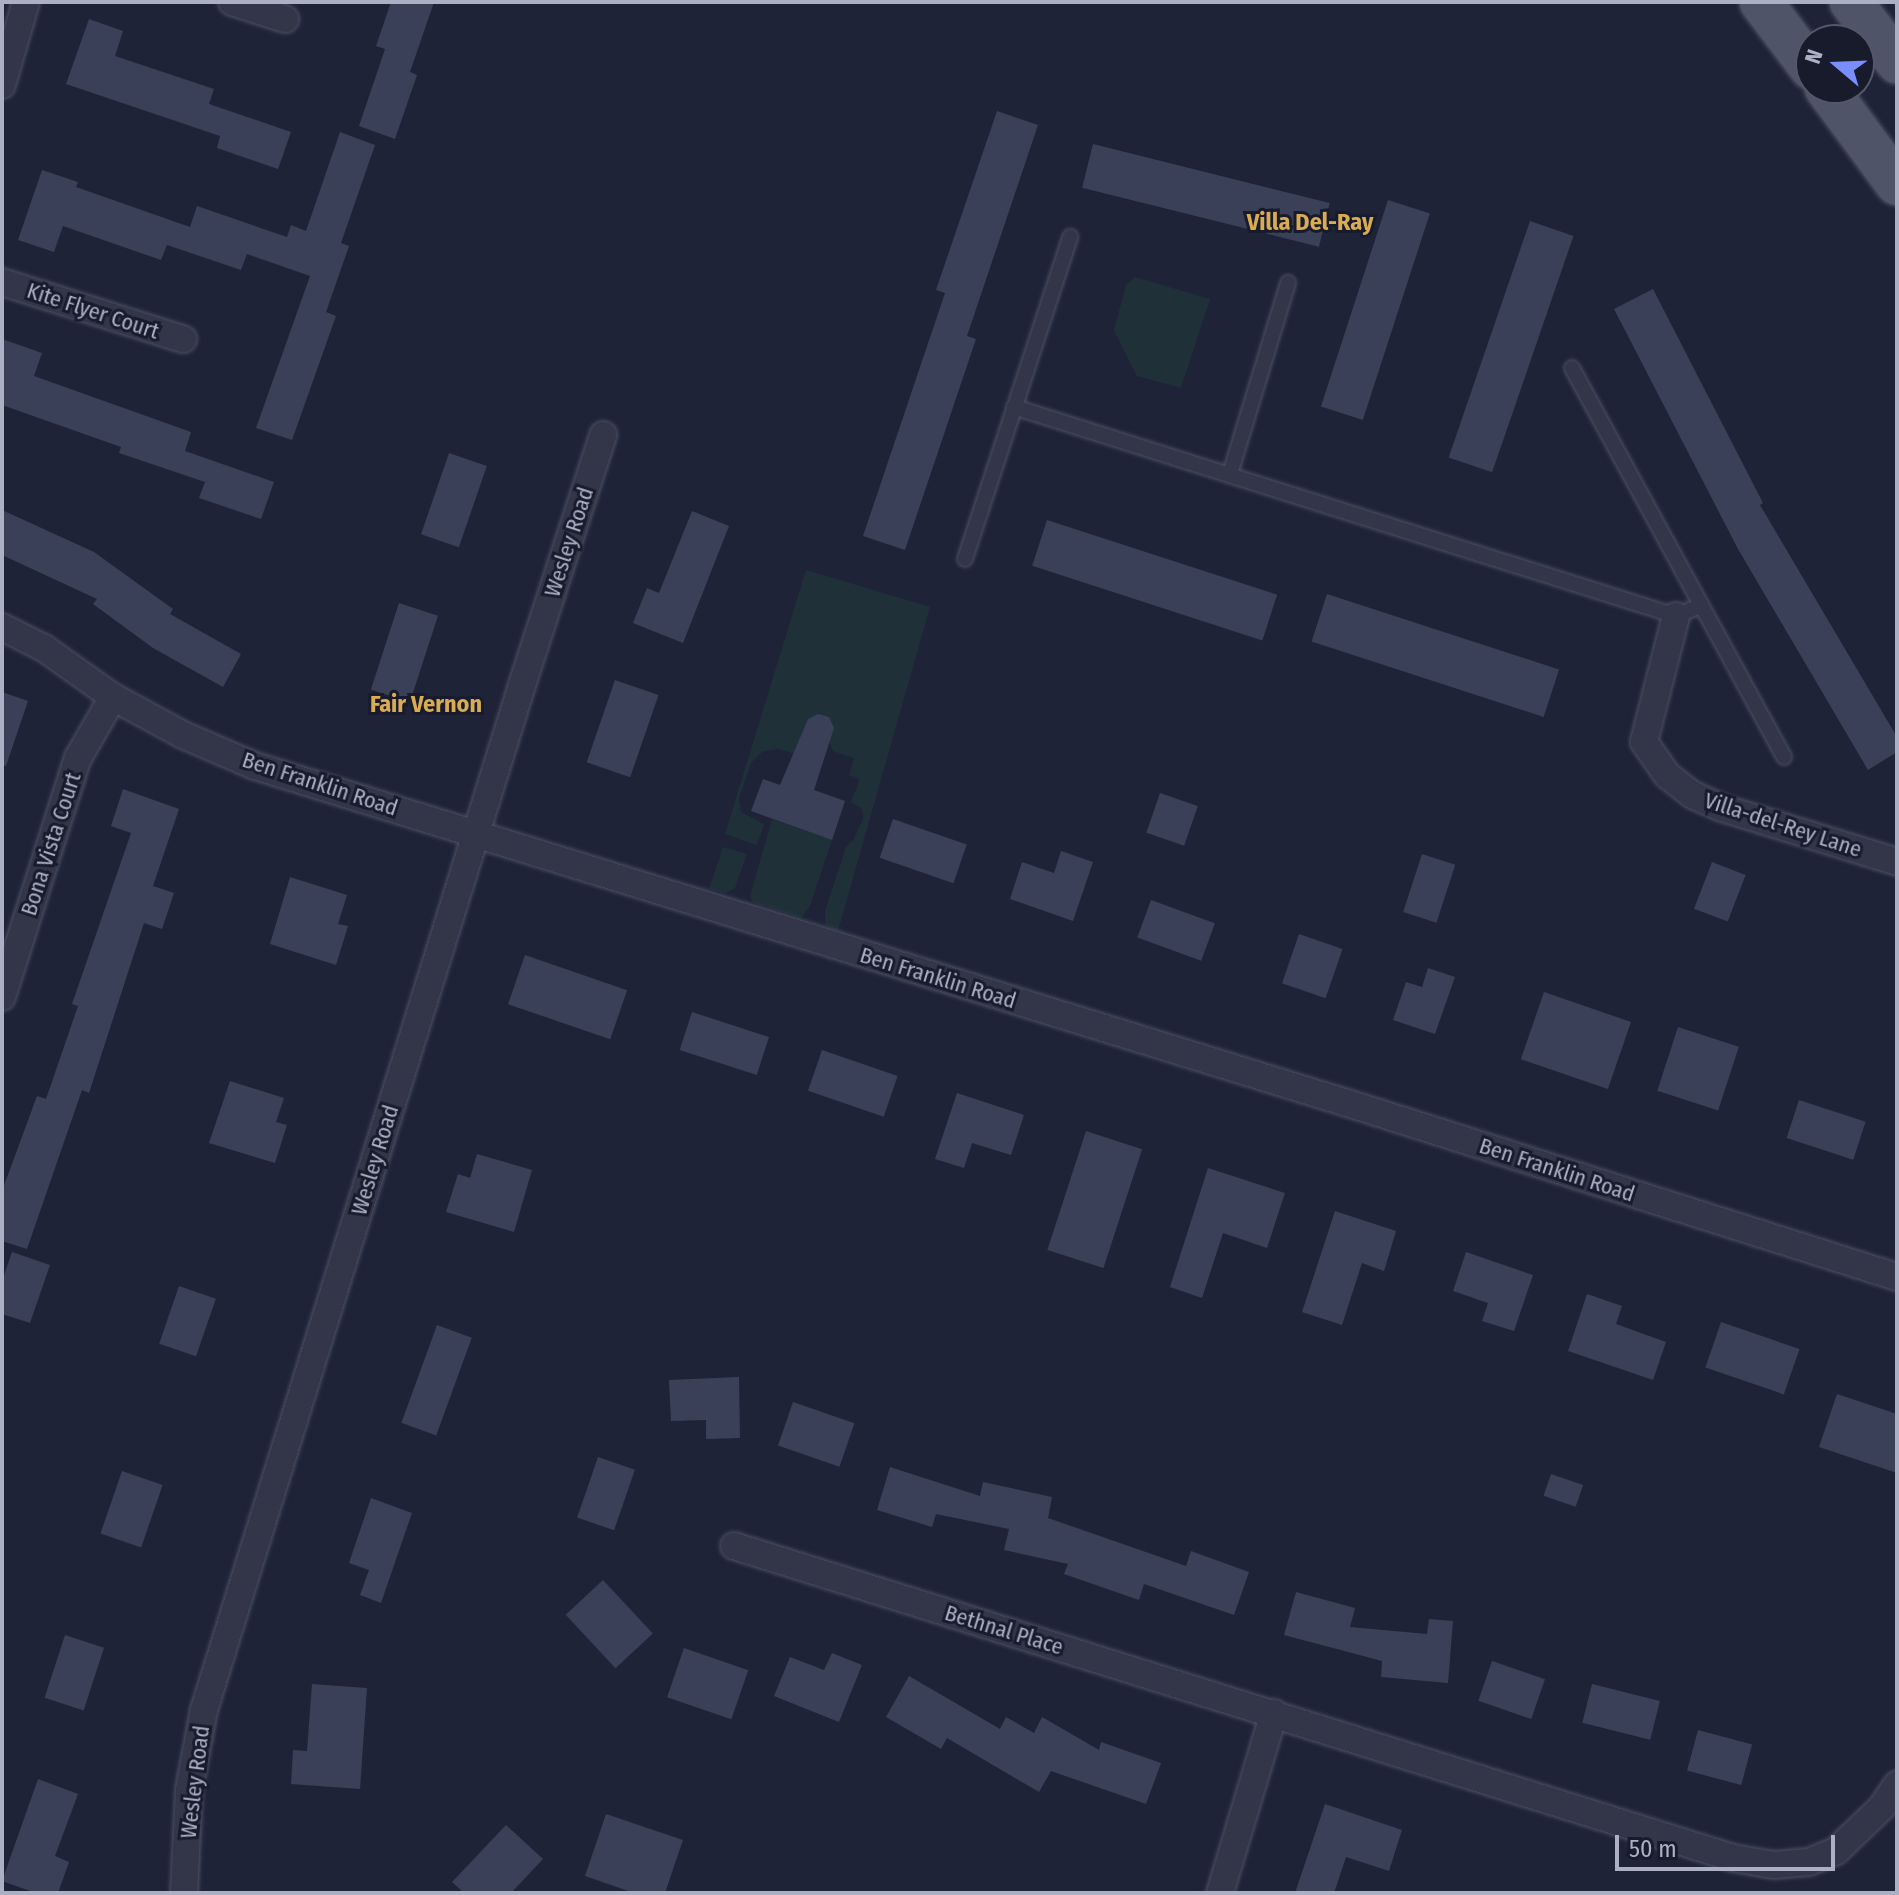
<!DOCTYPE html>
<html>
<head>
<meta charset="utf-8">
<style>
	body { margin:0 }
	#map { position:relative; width:1899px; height:1895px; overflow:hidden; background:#1e2338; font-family:"Fira Sans Condensed",sans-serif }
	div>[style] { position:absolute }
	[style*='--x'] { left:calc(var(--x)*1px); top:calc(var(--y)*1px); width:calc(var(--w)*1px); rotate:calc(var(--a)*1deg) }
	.green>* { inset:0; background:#203039 }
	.building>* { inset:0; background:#3a4058; transform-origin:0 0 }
	.roads { filter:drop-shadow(0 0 2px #4d5063) drop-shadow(0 0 2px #4d5063) }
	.service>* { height:14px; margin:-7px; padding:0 7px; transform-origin:7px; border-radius:7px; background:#323648 }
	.minor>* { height:26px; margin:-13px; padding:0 13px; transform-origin:13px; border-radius:13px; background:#323648 }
	.primary>* { height:42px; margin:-21px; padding:0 21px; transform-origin:21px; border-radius:21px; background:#505468 }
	span { translate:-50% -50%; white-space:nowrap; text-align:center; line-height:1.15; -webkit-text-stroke:6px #181b2c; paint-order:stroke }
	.street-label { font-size:22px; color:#acb0c5 }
	.neighbourhood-label { font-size:24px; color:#d9ac54; font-weight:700 }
	.frame { position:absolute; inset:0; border:4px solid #acb0c5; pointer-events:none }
	.north { position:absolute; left:1795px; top:24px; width:80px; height:80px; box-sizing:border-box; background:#181b2c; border:2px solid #535769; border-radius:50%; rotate:289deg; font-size:22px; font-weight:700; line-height:32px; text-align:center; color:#acb0c5 }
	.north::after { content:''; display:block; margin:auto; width:28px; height:36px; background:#798dfd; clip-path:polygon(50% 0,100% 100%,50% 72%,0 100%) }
	.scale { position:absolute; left:1615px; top:1835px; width:220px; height:36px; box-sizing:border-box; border:4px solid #acb0c5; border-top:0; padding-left:10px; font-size:24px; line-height:28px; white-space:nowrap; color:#acb0c5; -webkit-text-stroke:6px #181b2c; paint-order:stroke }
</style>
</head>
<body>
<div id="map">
	<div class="green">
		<div style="clip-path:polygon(1135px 277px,1210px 299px,1181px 388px,1137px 376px,1114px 330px,1126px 285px)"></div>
		<div style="clip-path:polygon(806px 570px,930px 607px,838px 931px,825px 925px,825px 911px,846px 847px,854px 839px,863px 819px,862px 809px,851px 802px,860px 779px,849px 775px,854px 758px,833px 751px,818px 714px,808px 720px,804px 730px,805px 757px,778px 749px,763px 751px,751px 763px,739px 798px,741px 812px,764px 824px,757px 845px,725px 834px)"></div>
		<div style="clip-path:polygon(772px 819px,832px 840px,810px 906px,801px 918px,753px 902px,750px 896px)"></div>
		<div style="clip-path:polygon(723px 847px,747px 854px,735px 888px,726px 893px,709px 889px)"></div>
	</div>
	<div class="building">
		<div style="clip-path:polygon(391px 2px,434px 2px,410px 72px,417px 75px,395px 139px,359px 126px,385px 49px,376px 46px)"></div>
		<div style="clip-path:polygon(89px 19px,123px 31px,115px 56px,214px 89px,209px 104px,291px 132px,278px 169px,217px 148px,220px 136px,66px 84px)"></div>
		<div style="clip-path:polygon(997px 111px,1038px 125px,967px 336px,976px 339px,905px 550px,863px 536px,945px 293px,936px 290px)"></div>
		<div style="clip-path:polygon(340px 132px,375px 145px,341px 243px,349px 246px,326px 312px,336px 316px,292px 440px,256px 428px,310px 276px,247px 254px,241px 270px,167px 245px,161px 260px,63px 226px,54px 252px,18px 240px,42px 170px,78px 182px,76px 187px,190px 227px,197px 206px,287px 237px,291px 225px,306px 231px)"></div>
		<div style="left:1093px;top:144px;width:244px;height:45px;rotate:14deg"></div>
		<div style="left:1388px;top:200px;width:44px;height:217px;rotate:18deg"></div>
		<div style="left:1530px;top:221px;width:46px;height:250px;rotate:19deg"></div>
		<div style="clip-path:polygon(1653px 289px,1763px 503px,1760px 505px,1897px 737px,1897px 752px,1868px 770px,1738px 549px,1614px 309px)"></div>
		<div style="clip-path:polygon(2px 339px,42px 353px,34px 376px,191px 432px,185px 451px,274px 482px,261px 519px,199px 498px,205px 482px,119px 453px,121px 447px,2px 405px)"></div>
		<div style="left:449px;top:453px;width:40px;height:86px;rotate:19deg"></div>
		<div style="clip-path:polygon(2px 510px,94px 552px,173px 609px,170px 614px,241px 654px,223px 687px,153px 648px,93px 604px,97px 599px,2px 555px)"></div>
		<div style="clip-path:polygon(692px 511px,729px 526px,683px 643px,633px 623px,647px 588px,659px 593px)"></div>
		<div style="left:1047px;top:520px;width:242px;height:48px;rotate:18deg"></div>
		<div style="left:1327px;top:594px;width:244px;height:50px;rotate:18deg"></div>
		<div style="left:399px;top:603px;width:41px;height:91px;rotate:18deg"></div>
		<div style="left:615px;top:680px;width:46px;height:87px;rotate:19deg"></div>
		<div style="clip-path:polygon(2px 692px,28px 701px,6px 766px,2px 765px)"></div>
		<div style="clip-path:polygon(818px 714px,829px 717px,834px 728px,814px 790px,845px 801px,832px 840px,751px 811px,763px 779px,780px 785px,808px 719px)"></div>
		<div style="clip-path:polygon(123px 789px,179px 809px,153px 886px,174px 893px,162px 929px,144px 923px,89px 1093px,82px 1090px,27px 1249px,2px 1241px,2px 1191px,37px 1096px,46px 1099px,78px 1006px,72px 1004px,131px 833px,111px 826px)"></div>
		<div style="left:1160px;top:793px;width:40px;height:42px;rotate:19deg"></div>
		<div style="left:893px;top:819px;width:78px;height:41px;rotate:19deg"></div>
		<div style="clip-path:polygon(1061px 851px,1093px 862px,1073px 921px,1010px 899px,1022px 862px,1054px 873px)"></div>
		<div style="left:1422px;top:854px;width:35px;height:61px;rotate:18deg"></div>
		<div style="left:1712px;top:862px;width:36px;height:50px;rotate:21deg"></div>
		<div style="clip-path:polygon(290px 877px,347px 895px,338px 924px,348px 926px,336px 965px,270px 944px)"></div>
		<div style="left:1151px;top:900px;width:68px;height:40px;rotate:20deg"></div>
		<div style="left:1299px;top:934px;width:46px;height:52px;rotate:19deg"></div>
		<div style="left:525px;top:955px;width:108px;height:52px;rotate:19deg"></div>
		<div style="clip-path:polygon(1428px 968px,1455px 977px,1435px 1034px,1393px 1020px,1406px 982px,1422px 987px)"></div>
		<div style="left:1544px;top:992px;width:92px;height:71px;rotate:19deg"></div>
		<div style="left:692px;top:1012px;width:81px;height:40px;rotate:18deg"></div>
		<div style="left:1678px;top:1027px;width:64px;height:67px;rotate:18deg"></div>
		<div style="left:822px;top:1050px;width:80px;height:43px;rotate:19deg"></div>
		<div style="clip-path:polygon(230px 1081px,284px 1098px,276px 1122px,287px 1125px,275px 1163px,209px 1143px)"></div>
		<div style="clip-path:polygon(957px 1093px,1024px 1115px,1011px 1155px,972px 1143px,964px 1168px,935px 1159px)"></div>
		<div style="left:1799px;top:1100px;width:70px;height:40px;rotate:18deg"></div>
		<div style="left:1086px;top:1131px;width:59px;height:125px;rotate:18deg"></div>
		<div style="clip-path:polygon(477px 1154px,532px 1170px,514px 1232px,446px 1212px,458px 1174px,470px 1178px)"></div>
		<div style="clip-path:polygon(1208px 1168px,1285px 1193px,1267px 1248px,1223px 1233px,1202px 1298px,1170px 1287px)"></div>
		<div style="clip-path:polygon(1335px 1211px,1396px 1231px,1384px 1271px,1362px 1263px,1342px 1325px,1302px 1312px)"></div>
		<div style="clip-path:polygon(12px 1252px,50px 1265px,30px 1323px,2px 1314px,2px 1281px)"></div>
		<div style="clip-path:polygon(1466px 1252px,1533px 1275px,1514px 1331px,1482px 1321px,1488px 1303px,1453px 1291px)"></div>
		<div style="left:179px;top:1286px;width:39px;height:61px;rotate:19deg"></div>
		<div style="clip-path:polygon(1587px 1294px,1622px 1306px,1616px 1324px,1666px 1342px,1653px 1380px,1568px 1351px)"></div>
		<div style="left:1721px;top:1322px;width:83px;height:48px;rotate:19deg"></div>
		<div style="left:437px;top:1325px;width:37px;height:104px;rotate:20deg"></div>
		<div style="clip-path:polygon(739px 1377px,740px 1438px,706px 1439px,706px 1420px,671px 1421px,669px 1380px)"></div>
		<div style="clip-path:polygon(1837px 1394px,1897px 1414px,1897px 1473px,1819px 1447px)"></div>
		<div style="left:793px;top:1402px;width:65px;height:46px;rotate:19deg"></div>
		<div style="left:598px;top:1457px;width:39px;height:64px;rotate:19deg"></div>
		<div style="clip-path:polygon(890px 1467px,980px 1496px,983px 1482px,1052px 1497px,1048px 1518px,1186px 1566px,1191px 1551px,1249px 1572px,1234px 1615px,1144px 1584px,1139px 1600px,1064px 1574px,1068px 1564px,1004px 1550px,1009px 1529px,936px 1514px,932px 1527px,877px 1510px)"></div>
		<div style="left:122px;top:1471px;width:43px;height:66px;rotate:19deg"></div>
		<div style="left:1551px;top:1474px;width:34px;height:23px;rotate:19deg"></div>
		<div style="clip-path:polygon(371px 1498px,412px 1513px,381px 1603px,360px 1595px,369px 1570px,349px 1563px)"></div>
		<div style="left:603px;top:1580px;width:73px;height:51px;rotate:47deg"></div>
		<div style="clip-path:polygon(1296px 1592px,1355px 1608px,1350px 1627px,1427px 1634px,1429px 1619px,1453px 1621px,1448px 1683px,1381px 1677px,1382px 1661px,1284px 1635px)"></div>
		<div style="left:65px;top:1635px;width:41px;height:66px;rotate:18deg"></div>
		<div style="left:684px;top:1648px;width:68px;height:52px;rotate:19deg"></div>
		<div style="clip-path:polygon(832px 1653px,862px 1665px,839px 1722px,774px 1696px,790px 1657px,824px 1670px)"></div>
		<div style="left:1492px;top:1661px;width:56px;height:42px;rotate:19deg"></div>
		<div style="clip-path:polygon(909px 1676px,1000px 1729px,1006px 1717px,1034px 1733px,1042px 1717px,1099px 1750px,1101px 1742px,1161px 1763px,1146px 1804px,1051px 1771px,1039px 1792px,947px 1738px,941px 1749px,886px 1717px)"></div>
		<div style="clip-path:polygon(312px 1684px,367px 1688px,360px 1789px,291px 1784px,293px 1750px,307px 1751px)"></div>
		<div style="left:1592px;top:1684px;width:70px;height:40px;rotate:14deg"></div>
		<div style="left:1698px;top:1730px;width:56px;height:42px;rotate:15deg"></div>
		<div style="clip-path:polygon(38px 1779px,78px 1794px,55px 1856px,69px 1862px,58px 1893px,36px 1893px,2px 1881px)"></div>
		<div style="clip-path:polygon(1325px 1804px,1402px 1830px,1389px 1871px,1346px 1857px,1334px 1893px,1295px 1893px)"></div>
		<div style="clip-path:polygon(606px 1814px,683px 1840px,665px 1893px,634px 1893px,585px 1876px)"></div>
		<div style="clip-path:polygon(506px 1825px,543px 1859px,511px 1893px,464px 1893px,452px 1882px)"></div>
	</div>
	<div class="roads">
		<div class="service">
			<div style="--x:1572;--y:368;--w:443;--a:61.4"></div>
			<div style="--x:1014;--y:407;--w:694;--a:17.52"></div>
			<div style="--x:1676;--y:616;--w:25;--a:-23"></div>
			<div style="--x:1230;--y:474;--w:200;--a:-73.1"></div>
			<div style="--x:965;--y:559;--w:339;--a:-71.9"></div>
		</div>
		<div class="minor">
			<div style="--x:232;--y:2;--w:56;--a:17.8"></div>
			<div style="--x:2;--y:85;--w:86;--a:-73.9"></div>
			<div style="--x:2;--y:282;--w:190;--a:17.5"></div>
			<div style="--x:1676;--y:616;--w:130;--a:104.3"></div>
			<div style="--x:1644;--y:742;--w:40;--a:55.1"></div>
			<div style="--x:1667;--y:775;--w:33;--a:38"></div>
			<div style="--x:1693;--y:795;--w:32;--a:24"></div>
			<div style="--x:1722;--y:808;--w:183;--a:17.1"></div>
			<div style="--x:2;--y:627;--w:47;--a:26.6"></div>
			<div style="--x:44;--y:648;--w:85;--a:35.4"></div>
			<div style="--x:113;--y:697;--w:80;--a:28.5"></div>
			<div style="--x:183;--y:735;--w:78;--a:23.3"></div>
			<div style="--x:255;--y:766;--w:1156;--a:17.15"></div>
			<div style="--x:1360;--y:1107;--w:563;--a:17.57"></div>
			<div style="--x:2;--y:997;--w:251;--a:-72.4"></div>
			<div style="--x:78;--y:758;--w:70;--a:-60.2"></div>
			<div style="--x:734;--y:1546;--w:1047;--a:17.34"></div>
			<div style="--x:1733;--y:1858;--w:42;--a:9.7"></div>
			<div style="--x:1774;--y:1865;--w:35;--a:-5"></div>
			<div style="--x:1809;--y:1862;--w:29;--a:-22"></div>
			<div style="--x:1836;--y:1851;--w:64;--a:-43.7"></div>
			<div style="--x:1882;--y:1807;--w:27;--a:-56"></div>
			<div style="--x:184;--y:1893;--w:103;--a:-87.2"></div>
			<div style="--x:189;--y:1790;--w:81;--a:-79.4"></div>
			<div style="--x:204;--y:1710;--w:1073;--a:-72.76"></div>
			<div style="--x:522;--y:685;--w:263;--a:-72"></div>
			<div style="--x:1220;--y:1893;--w:188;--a:-73.3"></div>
		</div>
		<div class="primary">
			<div style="--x:1761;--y:2;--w:83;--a:52.9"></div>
			<div style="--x:1851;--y:2;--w:76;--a:52.5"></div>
			<div style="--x:1826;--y:88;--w:119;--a:53.5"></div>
		</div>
	</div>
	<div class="street-label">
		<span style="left:93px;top:311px;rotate:18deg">Kite Flyer Court</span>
		<span style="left:569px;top:542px;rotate:-72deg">Wesley Road</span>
		<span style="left:320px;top:784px;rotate:18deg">Ben Franklin Road</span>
		<span style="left:1783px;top:825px;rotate:18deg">Villa-del-Rey Lane</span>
		<span style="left:51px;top:844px;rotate:-72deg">Bona Vista Court</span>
		<span style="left:938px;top:978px;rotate:17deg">Ben Franklin Road</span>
		<span style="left:375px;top:1160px;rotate:-73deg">Wesley Road</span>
		<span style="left:1557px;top:1170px;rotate:18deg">Ben Franklin Road</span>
		<span style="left:1004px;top:1630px;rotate:17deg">Bethnal Place</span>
		<span style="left:195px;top:1782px;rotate:-83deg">Wesley Road</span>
	</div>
	<div class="neighbourhood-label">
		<span style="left:1310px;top:223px">Villa Del-Ray</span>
		<span style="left:426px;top:705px">Fair Vernon</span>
	</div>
	<div class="frame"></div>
	<div class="north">N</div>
	<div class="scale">50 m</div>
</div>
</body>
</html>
